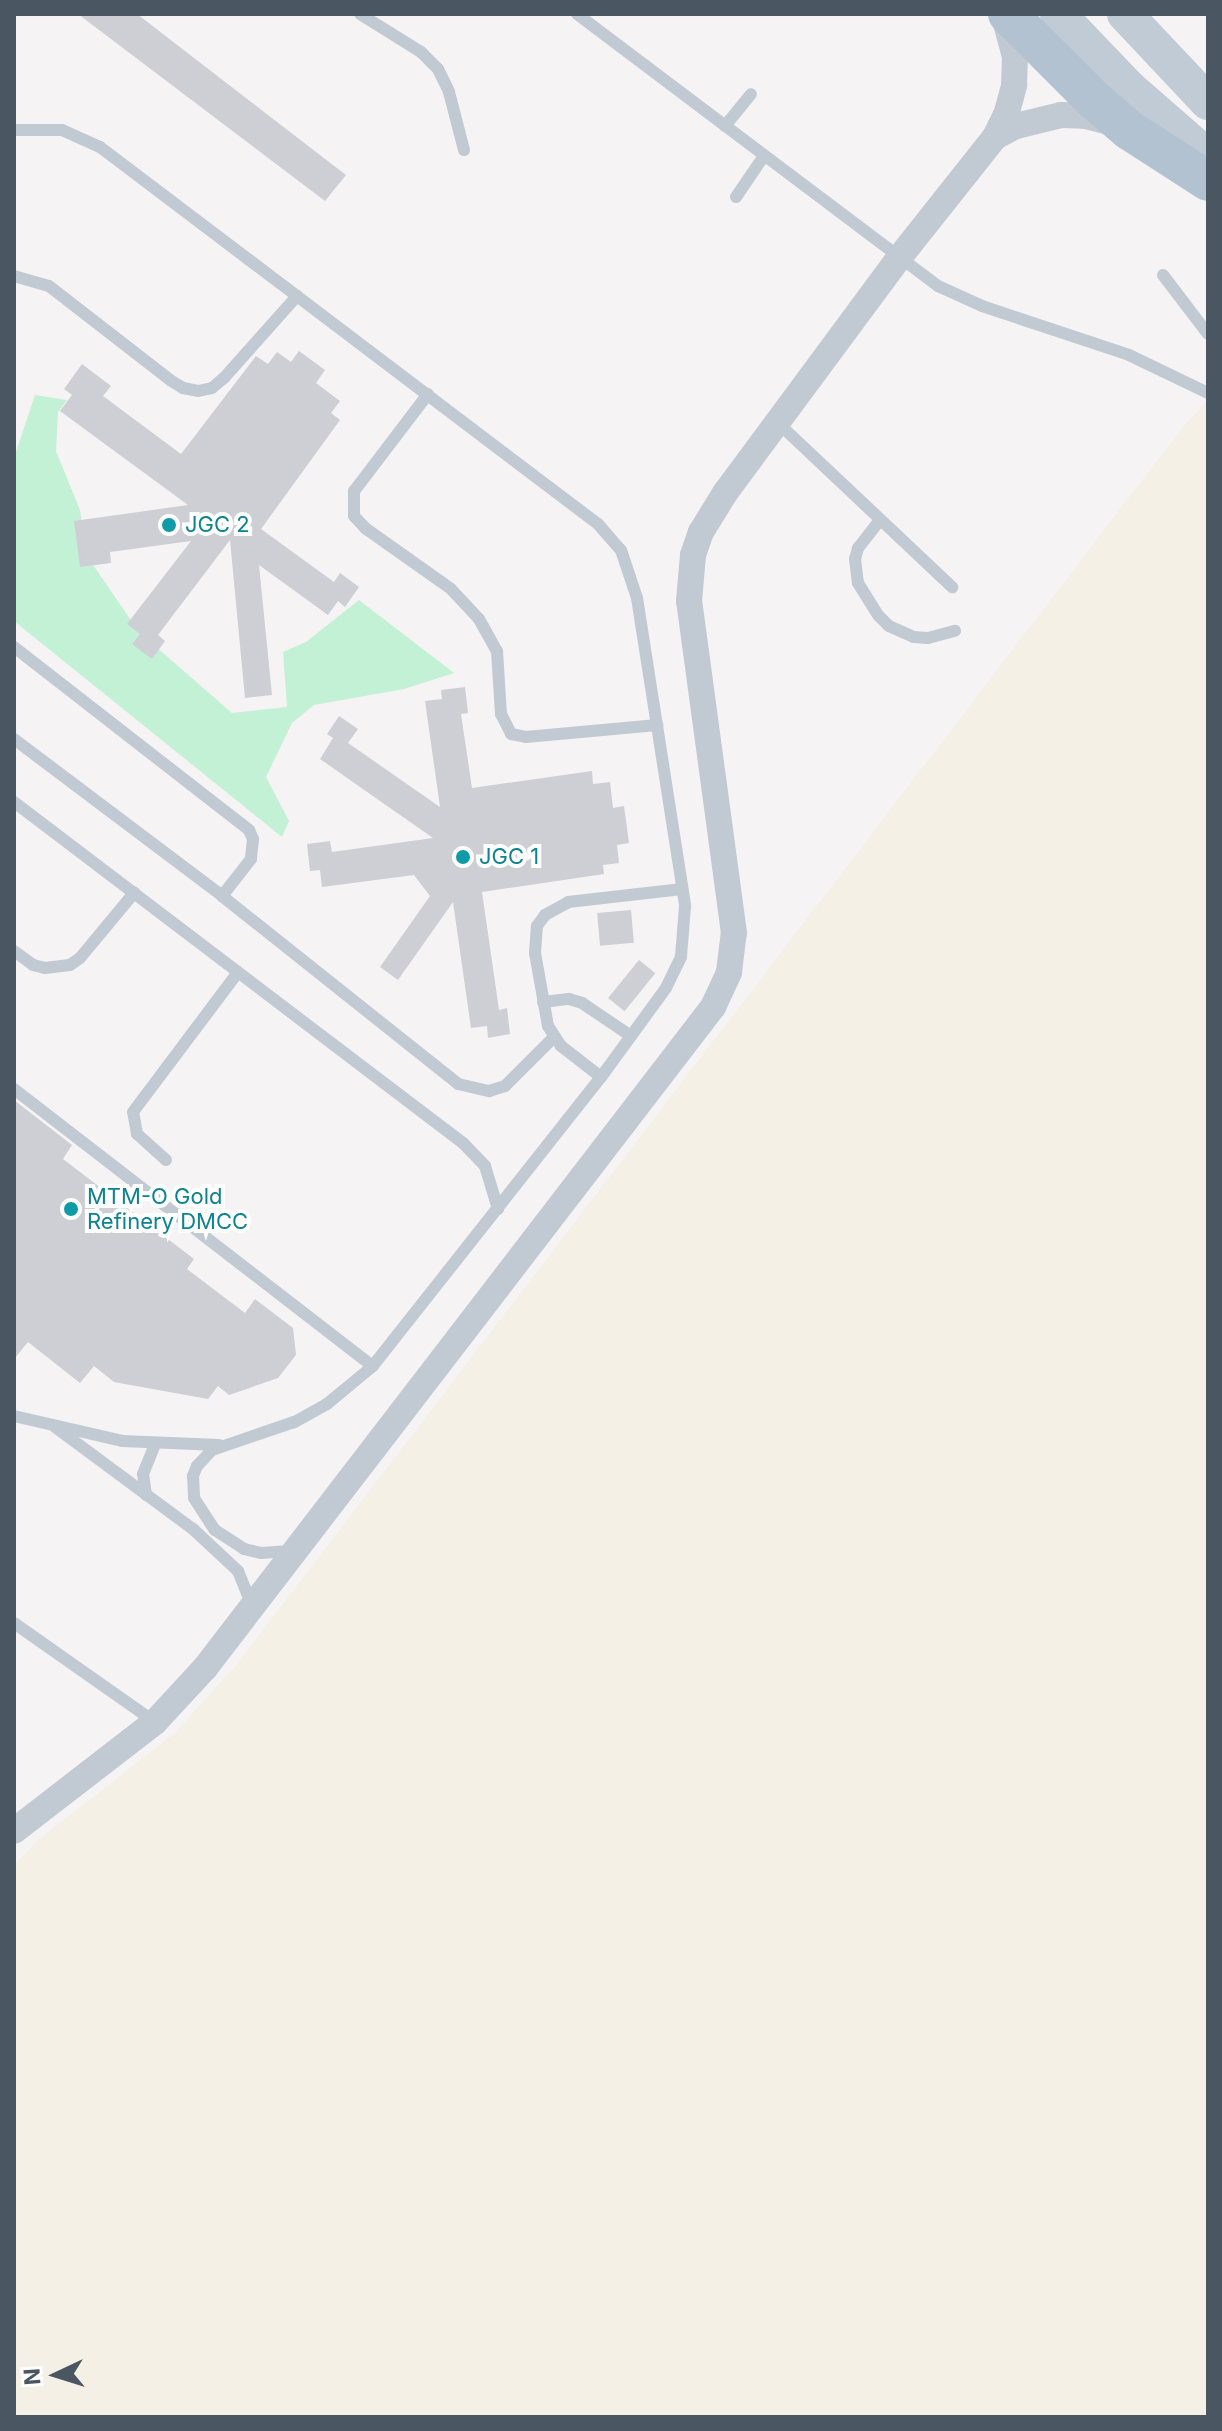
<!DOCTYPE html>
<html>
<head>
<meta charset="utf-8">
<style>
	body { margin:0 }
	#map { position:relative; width:1222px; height:2431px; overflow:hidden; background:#f5f3f3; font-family:Inter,sans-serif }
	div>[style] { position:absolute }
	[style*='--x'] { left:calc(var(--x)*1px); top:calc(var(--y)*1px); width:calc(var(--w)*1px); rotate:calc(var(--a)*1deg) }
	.green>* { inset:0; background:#c3f1d5 }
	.sand>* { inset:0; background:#f5f0e5 }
	.building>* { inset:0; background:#cdcfd5; transform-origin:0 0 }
	.service>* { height:12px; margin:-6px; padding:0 6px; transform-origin:6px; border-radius:6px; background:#c1cad2 }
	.minor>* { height:26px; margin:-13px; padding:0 13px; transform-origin:13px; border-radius:13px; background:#c1cad2 }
	.secondary>* { height:36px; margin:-18px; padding:0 18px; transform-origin:18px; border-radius:18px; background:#c1cbd6 }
	.primary>* { height:40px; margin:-20px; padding:0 20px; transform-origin:20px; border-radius:20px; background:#b3c2d1 }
	.dots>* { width:22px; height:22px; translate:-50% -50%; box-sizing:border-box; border:4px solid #fff; border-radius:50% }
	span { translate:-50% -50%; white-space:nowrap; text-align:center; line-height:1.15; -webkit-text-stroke:8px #fff; paint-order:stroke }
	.culture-label { font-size:22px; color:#0d838f }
	.left { translate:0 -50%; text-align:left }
	.frame { position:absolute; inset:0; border:16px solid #4a5661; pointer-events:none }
	.north { position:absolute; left:16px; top:2335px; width:80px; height:80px; -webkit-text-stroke:6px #fff; paint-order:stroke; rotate:266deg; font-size:22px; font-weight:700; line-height:32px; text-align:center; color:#4a5661 }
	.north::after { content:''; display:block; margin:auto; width:28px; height:36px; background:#4a5661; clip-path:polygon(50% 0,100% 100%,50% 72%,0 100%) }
</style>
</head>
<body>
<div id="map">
	<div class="green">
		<div style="clip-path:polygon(35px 395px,67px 400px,58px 412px,56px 451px,80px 510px,87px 556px,139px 632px,232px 713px,287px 707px,283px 652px,306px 642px,359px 600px,454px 673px,404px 689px,314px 705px,292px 723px,266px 777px,289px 821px,282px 837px,14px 621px,14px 458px)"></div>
	</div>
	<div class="sand">
		<div style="clip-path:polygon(1208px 400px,1208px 2417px,14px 2417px,14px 1865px,37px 1841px,176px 1732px,237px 1664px,1182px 428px)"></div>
	</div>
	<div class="building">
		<div style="clip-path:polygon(78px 14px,137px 14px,346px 175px,325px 201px)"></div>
		<div style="clip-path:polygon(299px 351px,325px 370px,316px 383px,340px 401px,331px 413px,340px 420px,261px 529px,334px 582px,340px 573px,359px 587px,345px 607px,338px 601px,328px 615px,259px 565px,272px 695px,245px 698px,230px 540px,158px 635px,165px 641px,152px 659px,132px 644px,140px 634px,127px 624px,191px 541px,110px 552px,111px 563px,80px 567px,74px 521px,188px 505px,60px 411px,72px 395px,64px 389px,82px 364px,111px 386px,103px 396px,181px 454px,256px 356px,268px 364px,277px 352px,291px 362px)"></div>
		<div style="clip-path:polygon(465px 687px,468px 713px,461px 714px,472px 788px,592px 771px,593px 784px,610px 782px,613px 808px,624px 806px,629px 843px,617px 845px,619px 863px,603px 865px,604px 874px,482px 892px,499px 1010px,507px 1008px,510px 1034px,488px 1038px,487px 1026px,471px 1028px,453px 902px,398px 980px,380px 967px,430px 896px,414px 875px,322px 887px,320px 870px,310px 871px,307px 844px,330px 841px,332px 852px,433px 838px,320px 759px,333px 738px,327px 734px,339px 716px,358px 729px,348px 743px,440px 807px,425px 701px,442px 699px,441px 690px)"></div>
		<div style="left:631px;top:910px;width:33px;height:34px;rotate:85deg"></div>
		<div style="left:639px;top:960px;width:21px;height:49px;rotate:39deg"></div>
		<div style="clip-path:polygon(14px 1100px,72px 1145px,63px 1159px,194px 1259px,187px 1269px,245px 1313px,255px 1299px,293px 1328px,296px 1355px,278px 1378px,229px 1395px,218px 1386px,208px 1399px,114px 1382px,94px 1366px,80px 1383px,28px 1342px,14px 1359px)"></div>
	</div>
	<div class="service">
		<div style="--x:360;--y:14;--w:72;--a:31.9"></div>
		<div style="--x:421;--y:52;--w:24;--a:45"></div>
		<div style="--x:438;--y:69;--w:25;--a:64"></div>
		<div style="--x:449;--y:92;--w:60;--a:75.5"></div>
		<div style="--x:577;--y:14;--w:452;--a:37"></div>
		<div style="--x:938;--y:286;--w:48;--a:24.4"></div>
		<div style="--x:982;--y:306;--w:155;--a:18.4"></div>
		<div style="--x:1129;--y:355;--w:88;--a:25.7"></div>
		<div style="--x:725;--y:126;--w:41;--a:-50.9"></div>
		<div style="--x:14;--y:130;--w:48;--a:0"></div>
		<div style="--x:62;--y:130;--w:42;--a:24.1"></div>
		<div style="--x:100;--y:147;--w:625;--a:37.13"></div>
		<div style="--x:598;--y:524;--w:35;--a:49"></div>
		<div style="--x:621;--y:550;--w:51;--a:71.6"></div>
		<div style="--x:637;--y:598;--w:312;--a:81.1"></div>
		<div style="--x:685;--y:906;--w:51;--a:94.5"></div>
		<div style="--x:681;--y:957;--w:34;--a:116"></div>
		<div style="--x:666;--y:988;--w:110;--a:126.1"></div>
		<div style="--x:601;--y:1077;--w:368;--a:128.3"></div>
		<div style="--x:373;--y:1366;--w:60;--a:140.4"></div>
		<div style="--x:327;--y:1404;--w:38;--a:151"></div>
		<div style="--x:294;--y:1422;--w:87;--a:161.1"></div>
		<div style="--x:212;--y:1450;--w:22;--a:133"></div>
		<div style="--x:197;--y:1466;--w:11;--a:112"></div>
		<div style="--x:193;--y:1476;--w:22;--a:87"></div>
		<div style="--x:194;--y:1498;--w:38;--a:57"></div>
		<div style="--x:215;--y:1530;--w:35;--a:33"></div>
		<div style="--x:244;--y:1549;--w:17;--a:13"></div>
		<div style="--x:261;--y:1553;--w:29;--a:-4"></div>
		<div style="--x:736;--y:197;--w:50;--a:-55.7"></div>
		<div style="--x:1163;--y:275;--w:74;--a:52.7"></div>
		<div style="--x:14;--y:276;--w:36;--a:16"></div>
		<div style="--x:49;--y:286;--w:153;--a:37.8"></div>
		<div style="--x:170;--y:380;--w:15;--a:32"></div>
		<div style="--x:183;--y:388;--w:15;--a:11"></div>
		<div style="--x:198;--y:391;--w:14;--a:-12"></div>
		<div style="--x:212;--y:388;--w:16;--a:-40"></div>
		<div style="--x:224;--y:378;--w:110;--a:-48.3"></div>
		<div style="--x:428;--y:394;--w:122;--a:127.3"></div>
		<div style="--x:354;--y:491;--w:25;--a:90"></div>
		<div style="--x:354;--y:516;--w:16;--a:47"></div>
		<div style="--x:365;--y:528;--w:105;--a:35.3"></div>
		<div style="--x:451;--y:589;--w:41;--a:47"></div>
		<div style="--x:479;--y:619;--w:37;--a:61"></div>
		<div style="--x:497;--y:651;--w:63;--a:86.4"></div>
		<div style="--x:501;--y:714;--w:22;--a:63"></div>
		<div style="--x:511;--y:734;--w:15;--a:11"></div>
		<div style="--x:526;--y:737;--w:132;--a:-5.2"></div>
		<div style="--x:777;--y:422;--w:241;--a:43.3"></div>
		<div style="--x:880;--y:520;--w:36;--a:128"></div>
		<div style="--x:858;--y:548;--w:11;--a:105"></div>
		<div style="--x:855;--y:559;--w:24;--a:83"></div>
		<div style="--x:858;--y:583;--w:39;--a:58"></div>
		<div style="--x:879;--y:616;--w:14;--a:45"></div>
		<div style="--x:889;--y:626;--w:27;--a:24"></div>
		<div style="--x:914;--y:637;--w:14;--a:4"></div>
		<div style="--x:928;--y:638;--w:28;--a:-15"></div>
		<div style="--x:14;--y:647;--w:298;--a:37.9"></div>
		<div style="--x:249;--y:830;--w:10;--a:66"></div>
		<div style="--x:253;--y:839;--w:20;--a:96"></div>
		<div style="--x:251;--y:859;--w:47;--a:128.1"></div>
		<div style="--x:14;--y:739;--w:261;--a:37"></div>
		<div style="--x:222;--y:896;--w:302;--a:38.5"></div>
		<div style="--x:458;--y:1084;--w:32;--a:13"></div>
		<div style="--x:489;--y:1091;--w:17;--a:-17"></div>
		<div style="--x:505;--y:1086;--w:69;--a:-45"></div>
		<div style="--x:14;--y:802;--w:564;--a:37.22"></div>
		<div style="--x:463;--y:1143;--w:32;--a:46"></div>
		<div style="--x:485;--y:1166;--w:45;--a:73.2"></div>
		<div style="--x:14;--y:951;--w:24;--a:36"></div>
		<div style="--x:33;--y:965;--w:12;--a:14"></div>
		<div style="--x:45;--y:968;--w:25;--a:-7"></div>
		<div style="--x:70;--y:965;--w:12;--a:-35"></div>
		<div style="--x:80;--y:958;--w:85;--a:-50.3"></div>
		<div style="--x:543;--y:1002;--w:26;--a:-7"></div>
		<div style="--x:569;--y:999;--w:14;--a:17"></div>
		<div style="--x:582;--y:1003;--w:59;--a:34"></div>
		<div style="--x:601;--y:1077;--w:51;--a:-142.2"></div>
		<div style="--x:561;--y:1046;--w:24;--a:-123"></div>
		<div style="--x:548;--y:1026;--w:74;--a:-100.1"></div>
		<div style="--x:535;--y:953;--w:27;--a:-86"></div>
		<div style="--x:537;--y:926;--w:14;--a:-54"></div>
		<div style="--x:545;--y:915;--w:26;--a:-29"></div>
		<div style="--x:568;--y:902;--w:115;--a:-6.5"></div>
		<div style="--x:14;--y:1089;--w:453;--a:37.7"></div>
		<div style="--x:166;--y:1160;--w:39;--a:-138"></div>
		<div style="--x:137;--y:1134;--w:22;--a:-100"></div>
		<div style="--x:133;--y:1112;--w:175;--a:-53.1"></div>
		<div style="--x:14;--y:1416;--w:111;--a:13"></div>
		<div style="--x:122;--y:1441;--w:97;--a:2.4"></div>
		<div style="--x:55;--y:1427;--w:172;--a:36.5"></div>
		<div style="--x:193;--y:1529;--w:62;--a:43"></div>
		<div style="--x:238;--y:1571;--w:35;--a:68"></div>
		<div style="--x:146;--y:1495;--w:21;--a:-98"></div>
		<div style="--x:143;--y:1474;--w:31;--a:-68"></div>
		<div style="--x:14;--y:1623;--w:172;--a:35.1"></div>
	</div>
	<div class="minor">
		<div style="--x:995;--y:137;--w:24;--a:-28"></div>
		<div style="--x:1016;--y:126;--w:46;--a:-13.7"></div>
		<div style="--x:1061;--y:115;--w:24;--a:2"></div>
		<div style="--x:1085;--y:116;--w:30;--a:14"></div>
		<div style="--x:14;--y:1831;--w:178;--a:-37.7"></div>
		<div style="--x:155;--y:1722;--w:74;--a:-47.2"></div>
		<div style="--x:205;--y:1668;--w:834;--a:-52.46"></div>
		<div style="--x:713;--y:1007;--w:38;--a:-65"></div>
		<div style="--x:729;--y:972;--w:39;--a:-83"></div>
		<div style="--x:734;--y:933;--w:335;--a:-97.7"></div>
		<div style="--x:689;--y:601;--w:46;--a:-85"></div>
		<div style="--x:693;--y:555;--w:24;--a:-71"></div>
		<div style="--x:701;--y:532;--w:46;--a:-58.4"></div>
		<div style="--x:725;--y:493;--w:292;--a:-53.5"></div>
		<div style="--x:899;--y:258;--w:154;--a:-51.6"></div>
		<div style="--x:995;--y:137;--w:28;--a:-64"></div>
		<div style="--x:1007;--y:112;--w:28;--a:-75"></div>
		<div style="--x:1014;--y:85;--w:28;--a:-88"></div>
		<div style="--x:1015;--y:57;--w:42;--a:-105"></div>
	</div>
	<div class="secondary">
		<div style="--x:1058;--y:14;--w:103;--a:46.2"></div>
		<div style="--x:1129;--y:88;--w:105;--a:41.1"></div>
		<div style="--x:1125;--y:14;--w:121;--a:46.7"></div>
	</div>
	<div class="primary">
		<div style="--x:1008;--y:14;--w:122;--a:45"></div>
		<div style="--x:1094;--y:100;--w:46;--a:40.6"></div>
		<div style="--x:1129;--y:130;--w:94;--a:32.8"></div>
	</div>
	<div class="dots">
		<div style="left:169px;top:525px;background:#0f9aa8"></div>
		<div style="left:463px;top:857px;background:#0f9aa8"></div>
		<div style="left:71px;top:1209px;background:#0f9aa8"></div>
	</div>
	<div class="culture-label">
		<span class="left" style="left:185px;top:525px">JGC 2</span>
		<span class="left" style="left:479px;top:857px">JGC 1</span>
		<span class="left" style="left:87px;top:1209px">MTM-O Gold<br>Refinery DMCC</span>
	</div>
	<div class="frame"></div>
	<div class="north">N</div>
</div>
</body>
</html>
